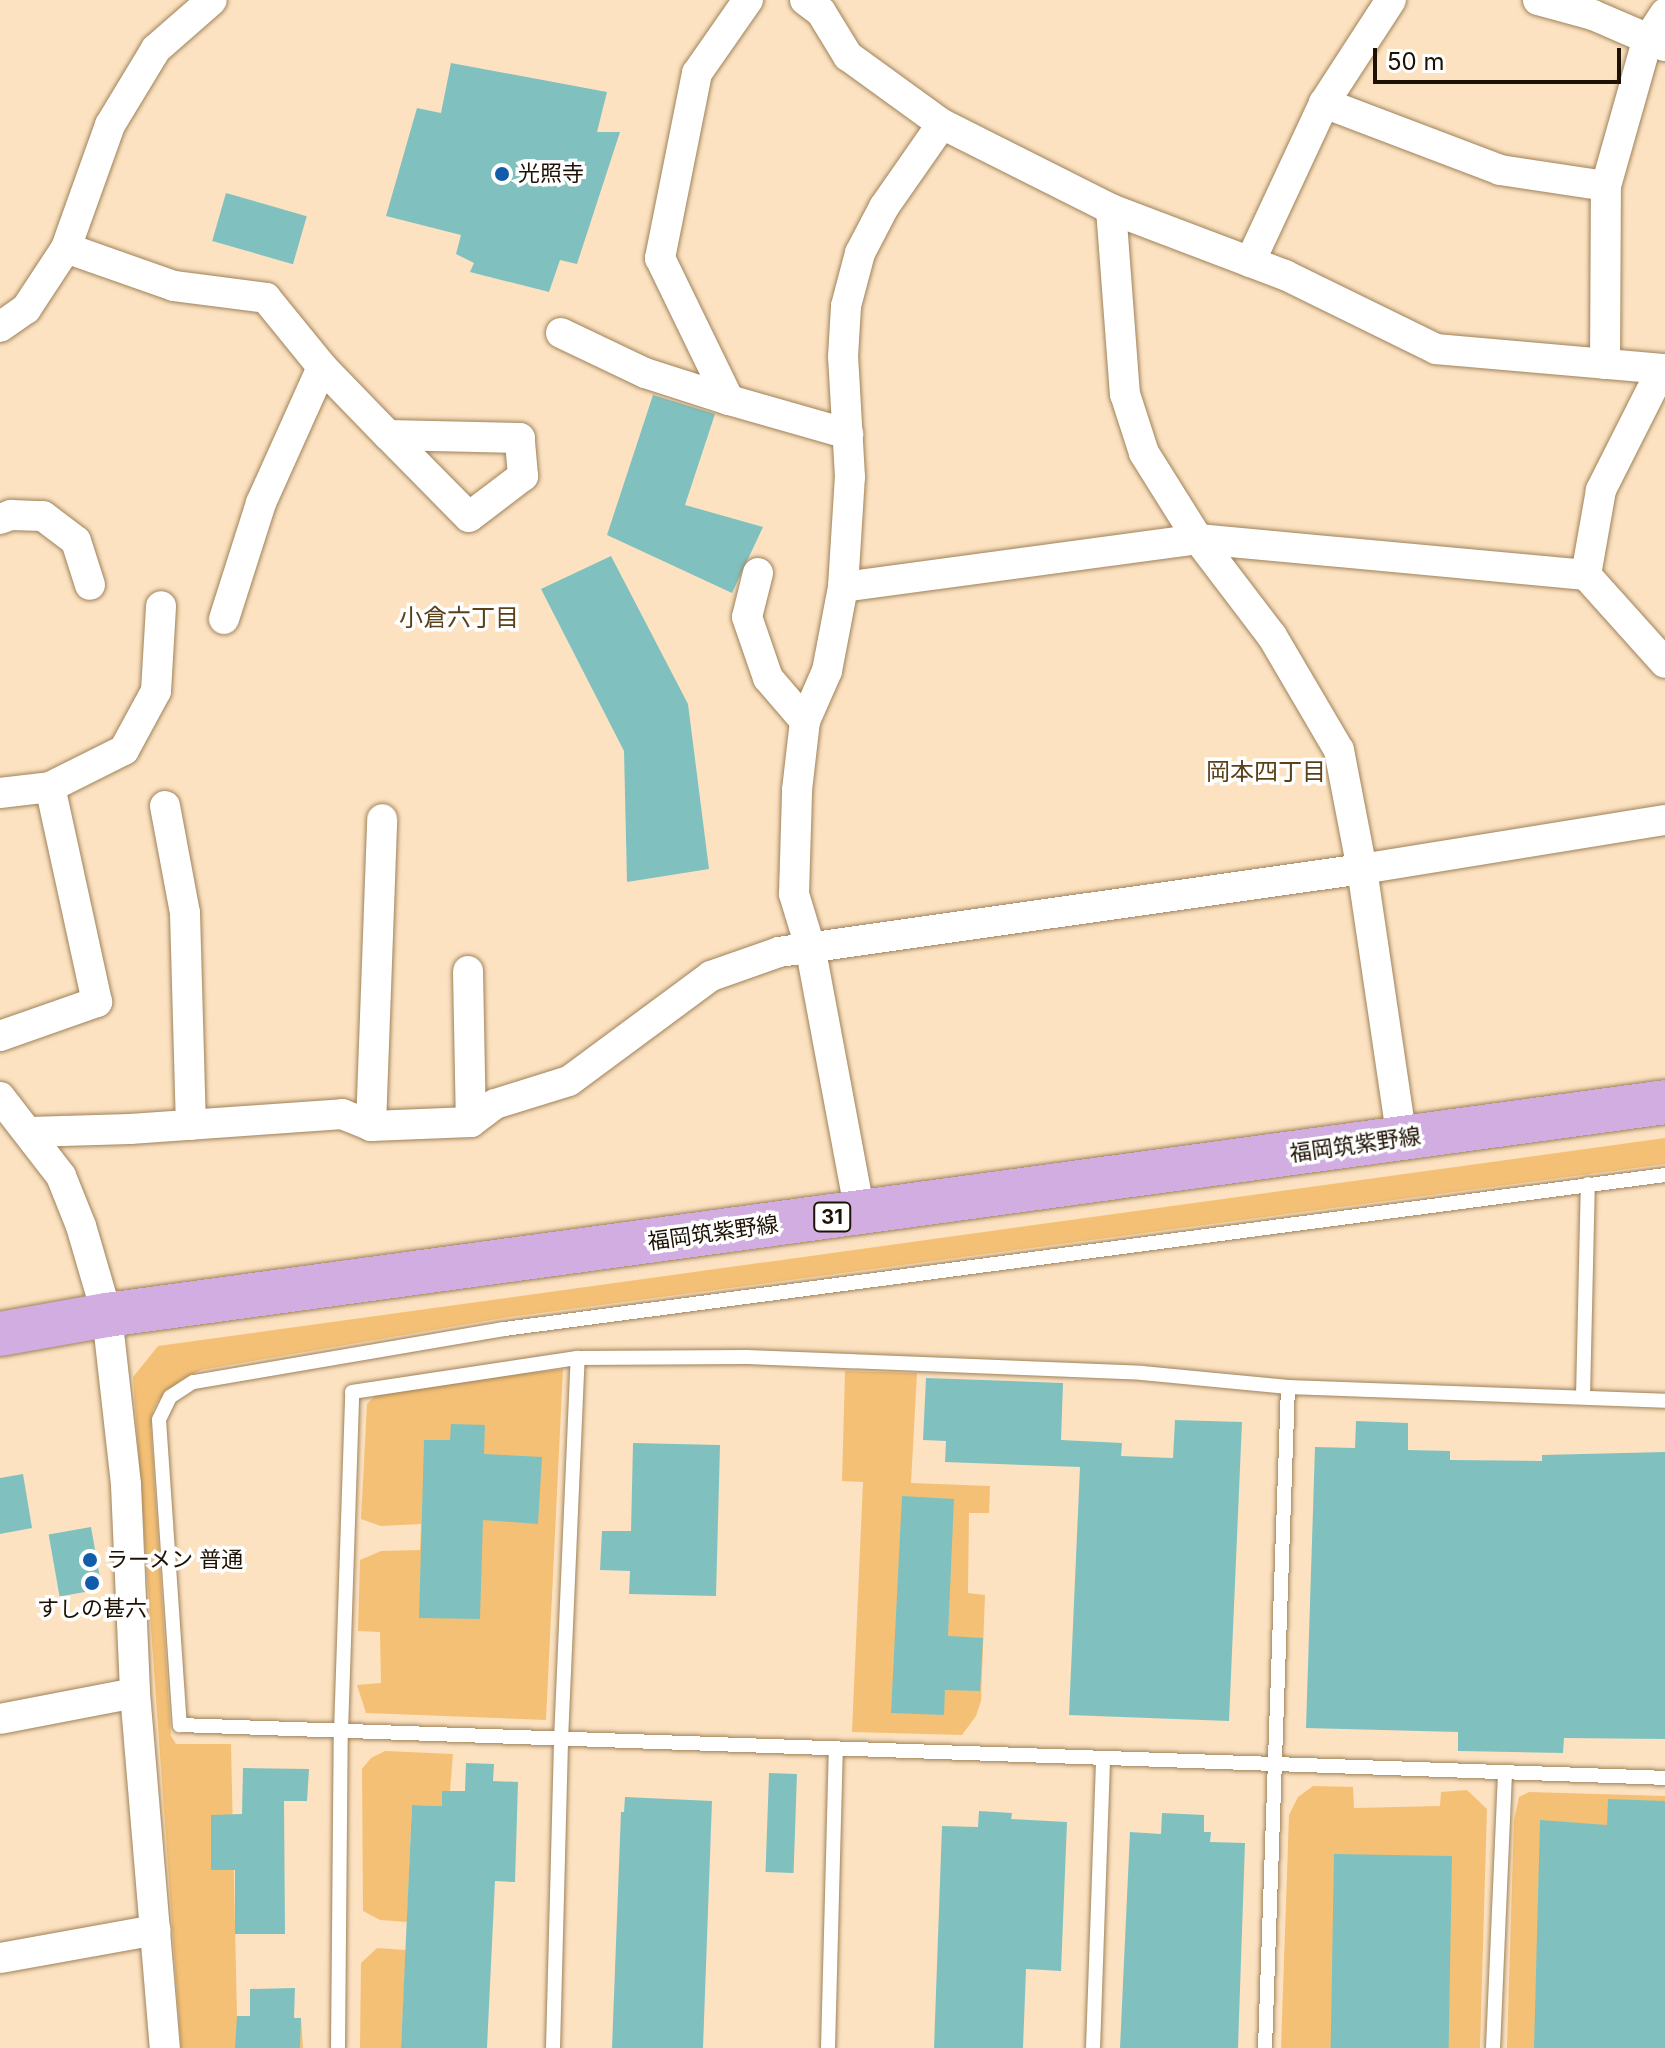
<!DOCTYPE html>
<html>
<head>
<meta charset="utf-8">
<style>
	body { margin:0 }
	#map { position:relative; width:1665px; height:2048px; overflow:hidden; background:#fce2c1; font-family:Inter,"Noto Sans JP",sans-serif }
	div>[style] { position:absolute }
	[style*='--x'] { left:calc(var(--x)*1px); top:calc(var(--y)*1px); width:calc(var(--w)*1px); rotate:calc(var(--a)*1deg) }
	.green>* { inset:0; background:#f4c076 }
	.building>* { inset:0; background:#80c1c0; transform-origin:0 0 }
	.roads { filter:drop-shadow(0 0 2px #9f825a) drop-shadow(0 0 2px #9f825a) }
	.lane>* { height:14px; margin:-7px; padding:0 7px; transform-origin:7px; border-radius:7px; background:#fff }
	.street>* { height:30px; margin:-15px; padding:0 15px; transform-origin:15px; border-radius:15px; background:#fff }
	.primary>* { height:44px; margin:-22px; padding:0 22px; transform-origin:22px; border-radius:22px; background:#d1ade2 }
	.dots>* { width:22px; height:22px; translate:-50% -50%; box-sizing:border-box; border:4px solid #fff; border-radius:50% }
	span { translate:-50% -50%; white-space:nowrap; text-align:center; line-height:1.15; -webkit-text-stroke:7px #fff; paint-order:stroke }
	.shield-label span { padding:2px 6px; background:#fff; border:2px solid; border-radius:6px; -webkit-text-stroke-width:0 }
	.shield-label { font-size:20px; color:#1c1103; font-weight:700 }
	.poi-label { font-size:22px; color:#1c1103 }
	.left { translate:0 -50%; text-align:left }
	.street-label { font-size:22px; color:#1c1103 }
	.neighbourhood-label { font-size:24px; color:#5b411a }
	.scale { position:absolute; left:1373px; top:48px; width:248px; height:36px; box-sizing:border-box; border:4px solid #1c1103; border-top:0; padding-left:10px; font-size:24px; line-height:28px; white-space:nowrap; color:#1c1103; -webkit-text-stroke:6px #fff; paint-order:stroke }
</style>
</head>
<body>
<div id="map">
	<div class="green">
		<div style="clip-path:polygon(1665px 1138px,1665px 1164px,503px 1318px,201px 1370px,182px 1379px,159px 1399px,153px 1410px,151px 1429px,171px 1736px,176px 1744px,231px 1744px,237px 2016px,301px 2018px,303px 2048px,181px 2048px,133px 1377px,158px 1346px)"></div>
		<div style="clip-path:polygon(563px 1369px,546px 1720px,366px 1713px,357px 1685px,381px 1683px,380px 1632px,358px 1631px,360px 1560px,381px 1551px,420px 1550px,421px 1524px,381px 1526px,361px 1519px,367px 1404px,380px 1391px)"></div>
		<div style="clip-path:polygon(845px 1371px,917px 1373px,911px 1483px,990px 1486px,989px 1513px,969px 1513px,968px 1593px,985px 1595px,981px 1701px,976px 1716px,962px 1735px,852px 1732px,863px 1482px,842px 1481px)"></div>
		<div style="clip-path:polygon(385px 1751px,453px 1754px,450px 1791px,443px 1791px,442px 1806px,412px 1805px,407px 1922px,380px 1920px,363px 1911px,362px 1769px,371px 1758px)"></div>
		<div style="clip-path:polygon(1313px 1786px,1353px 1787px,1354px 1808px,1440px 1806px,1441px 1792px,1467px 1790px,1487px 1809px,1480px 2048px,1281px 2048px,1289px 1815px,1298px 1797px)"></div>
		<div style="clip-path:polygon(1529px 1792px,1665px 1796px,1665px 2048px,1507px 2048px,1514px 1820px,1519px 1797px)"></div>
		<div style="clip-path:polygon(377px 1948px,406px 1950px,401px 2048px,360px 2048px,361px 1963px)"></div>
	</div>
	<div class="building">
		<div style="clip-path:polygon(451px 63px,607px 92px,597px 132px,620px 132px,577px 264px,560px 260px,549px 292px,470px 272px,474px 263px,456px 254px,461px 235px,386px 216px,417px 108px,441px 113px)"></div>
		<div style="left:226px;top:193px;width:84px;height:50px;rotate:16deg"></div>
		<div style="clip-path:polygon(653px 395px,715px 414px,685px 505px,763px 527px,732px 593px,607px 535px)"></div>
		<div style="clip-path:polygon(611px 556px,688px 704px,709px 869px,627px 882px,624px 751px,541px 589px)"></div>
		<div style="clip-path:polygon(926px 1378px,1063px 1383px,1061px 1440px,1122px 1443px,1121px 1456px,1173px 1458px,1175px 1420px,1242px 1422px,1229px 1721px,1069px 1715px,1080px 1467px,945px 1462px,946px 1441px,923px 1440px)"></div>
		<div style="clip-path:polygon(1356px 1421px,1408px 1423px,1408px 1450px,1450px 1451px,1450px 1460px,1542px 1461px,1542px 1455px,1665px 1452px,1665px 1739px,1564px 1738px,1563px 1753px,1458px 1751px,1458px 1732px,1306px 1728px,1315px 1447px,1355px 1448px)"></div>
		<div style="clip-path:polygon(451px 1424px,485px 1425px,484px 1454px,542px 1457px,538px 1524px,483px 1520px,480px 1619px,419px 1618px,424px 1440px,450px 1440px)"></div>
		<div style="clip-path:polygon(633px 1443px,720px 1445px,716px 1596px,629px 1594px,630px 1571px,600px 1570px,602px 1531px,631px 1531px)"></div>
		<div style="clip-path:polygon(23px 1474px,32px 1528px,0 1534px,0 1478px)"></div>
		<div style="clip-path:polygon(902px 1496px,954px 1499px,948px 1636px,983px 1638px,980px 1691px,945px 1690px,944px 1715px,891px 1713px)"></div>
		<div style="left:91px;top:1527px;width:63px;height:43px;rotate:80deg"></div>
		<div style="clip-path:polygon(466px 1763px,494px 1764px,493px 1781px,518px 1782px,515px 1882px,495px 1881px,487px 2048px,401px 2048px,412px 1805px,442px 1806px,442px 1791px,465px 1791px)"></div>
		<div style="clip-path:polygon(243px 1768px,309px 1769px,307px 1801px,284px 1801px,285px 1934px,235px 1934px,235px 1870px,211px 1870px,211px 1815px,242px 1814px)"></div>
		<div style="left:769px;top:1773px;width:28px;height:99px;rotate:2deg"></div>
		<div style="clip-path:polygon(625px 1797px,712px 1801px,703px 2048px,612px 2048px,621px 1812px,624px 1812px)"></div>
		<div style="clip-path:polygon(1608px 1799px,1665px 1801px,1665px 2048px,1534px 2048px,1540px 1820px,1607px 1825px)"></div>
		<div style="clip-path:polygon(979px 1811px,1012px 1813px,1011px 1819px,1067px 1822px,1061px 1971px,1026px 1969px,1023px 2048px,934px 2048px,942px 1826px,978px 1827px)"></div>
		<div style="clip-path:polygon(1162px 1813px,1204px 1815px,1204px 1832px,1211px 1832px,1210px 1842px,1245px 1843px,1238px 2048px,1120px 2048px,1130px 1832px,1161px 1834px)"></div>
		<div style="left:1334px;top:1854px;width:118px;height:194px;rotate:1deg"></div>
		<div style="clip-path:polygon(295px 1988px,294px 2018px,301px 2018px,300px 2048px,235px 2048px,237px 2016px,250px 2016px,250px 1989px)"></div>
	</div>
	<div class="roads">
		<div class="lane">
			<div style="--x:1665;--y:1175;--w:1171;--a:172.44"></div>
			<div style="--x:504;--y:1329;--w:315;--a:170.3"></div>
			<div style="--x:193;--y:1382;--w:27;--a:147"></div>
			<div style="--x:170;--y:1397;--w:25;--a:116"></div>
			<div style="--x:159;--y:1420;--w:306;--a:86.1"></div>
			<div style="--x:180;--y:1725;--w:1486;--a:2.04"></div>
			<div style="--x:1583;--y:1397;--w:213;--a:-88.7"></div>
			<div style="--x:338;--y:2048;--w:316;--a:-89.5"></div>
			<div style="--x:341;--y:1732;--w:340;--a:-88.1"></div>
			<div style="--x:352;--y:1392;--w:229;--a:-8.6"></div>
			<div style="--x:578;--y:1358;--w:169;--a:-0.3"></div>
			<div style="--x:747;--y:1357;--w:395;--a:2.3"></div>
			<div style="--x:1142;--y:1373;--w:147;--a:5.5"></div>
			<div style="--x:1288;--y:1387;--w:377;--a:2.1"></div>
			<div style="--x:553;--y:2048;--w:308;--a:-88.5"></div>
			<div style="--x:561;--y:1740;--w:382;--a:-87.5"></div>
			<div style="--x:828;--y:2048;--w:300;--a:-88.5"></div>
			<div style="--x:1093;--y:2048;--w:290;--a:-88"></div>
			<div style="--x:1265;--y:2048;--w:661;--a:-88.01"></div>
			<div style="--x:1493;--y:2048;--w:275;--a:-87.5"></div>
		</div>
		<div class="street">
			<div style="--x:748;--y:0;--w:89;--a:124.9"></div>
			<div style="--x:697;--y:73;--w:189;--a:101.3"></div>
			<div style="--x:660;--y:258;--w:158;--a:64.1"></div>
			<div style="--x:729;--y:400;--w:124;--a:15.9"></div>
			<div style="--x:805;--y:0;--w:20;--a:37"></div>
			<div style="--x:821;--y:12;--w:52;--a:58.5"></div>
			<div style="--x:848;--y:56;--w:116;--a:35.9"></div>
			<div style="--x:942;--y:124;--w:189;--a:26.7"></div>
			<div style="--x:1111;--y:209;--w:186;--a:20.8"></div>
			<div style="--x:1285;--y:275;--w:168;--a:26.1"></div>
			<div style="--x:1436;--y:349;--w:230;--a:5"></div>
			<div style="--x:1538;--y:0;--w:57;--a:15.3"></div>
			<div style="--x:1593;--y:15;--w:78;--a:23.3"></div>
			<div style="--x:1324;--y:103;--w:188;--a:20.8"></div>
			<div style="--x:1500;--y:170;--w:107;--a:8.6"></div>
			<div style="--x:1111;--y:209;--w:186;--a:85.7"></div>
			<div style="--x:1125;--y:394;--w:62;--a:72.1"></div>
			<div style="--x:1144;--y:453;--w:102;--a:57.9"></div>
			<div style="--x:1198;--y:539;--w:122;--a:52.7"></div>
			<div style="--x:1272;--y:636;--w:132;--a:59.6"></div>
			<div style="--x:1339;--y:750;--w:121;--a:79.1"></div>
			<div style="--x:1362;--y:869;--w:273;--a:81.6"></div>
			<div style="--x:66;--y:248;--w:114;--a:19.4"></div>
			<div style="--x:174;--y:286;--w:93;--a:7.4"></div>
			<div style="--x:266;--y:298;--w:89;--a:50.9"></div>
			<div style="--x:322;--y:367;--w:95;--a:45.9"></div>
			<div style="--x:388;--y:435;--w:115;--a:45.4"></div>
			<div style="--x:469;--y:517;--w:68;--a:-37.2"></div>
			<div style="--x:523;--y:476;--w:38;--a:-95"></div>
			<div style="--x:520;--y:438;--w:132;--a:-178.7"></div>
			<div style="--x:1250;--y:262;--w:175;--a:-65"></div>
			<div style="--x:1324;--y:103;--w:123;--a:-57"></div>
			<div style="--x:0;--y:327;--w:32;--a:-35"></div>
			<div style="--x:26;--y:309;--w:73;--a:-56.7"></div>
			<div style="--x:66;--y:248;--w:131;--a:-70.3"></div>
			<div style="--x:110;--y:125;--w:89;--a:-58.8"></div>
			<div style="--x:156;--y:49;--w:74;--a:-41.2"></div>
			<div style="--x:561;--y:333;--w:93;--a:25.5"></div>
			<div style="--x:645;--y:373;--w:88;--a:17.8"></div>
			<div style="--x:1605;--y:364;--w:178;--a:-89.7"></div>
			<div style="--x:1606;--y:186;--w:151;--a:-74.2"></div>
			<div style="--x:1647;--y:41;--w:33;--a:-57"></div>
			<div style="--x:1662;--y:369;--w:136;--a:116.8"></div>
			<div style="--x:1601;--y:490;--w:86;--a:100"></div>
			<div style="--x:1586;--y:575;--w:118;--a:48.1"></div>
			<div style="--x:0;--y:519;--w:12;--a:-20"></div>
			<div style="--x:11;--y:515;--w:32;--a:2"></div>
			<div style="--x:43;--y:516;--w:41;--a:37.1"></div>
			<div style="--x:76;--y:541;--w:46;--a:72.3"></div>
			<div style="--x:758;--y:573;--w:45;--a:104"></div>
			<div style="--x:747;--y:617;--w:65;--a:71"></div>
			<div style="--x:768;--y:678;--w:57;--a:49.3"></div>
			<div style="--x:843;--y:587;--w:358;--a:-7.7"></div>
			<div style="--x:1198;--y:539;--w:390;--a:5.3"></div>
			<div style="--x:224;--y:619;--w:122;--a:-72.3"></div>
			<div style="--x:261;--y:503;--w:149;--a:-65.8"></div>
			<div style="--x:0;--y:793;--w:50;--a:-6.8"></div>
			<div style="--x:50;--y:787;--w:83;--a:-26.6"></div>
			<div style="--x:124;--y:750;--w:67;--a:-61.5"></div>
			<div style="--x:156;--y:691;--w:85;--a:-86.6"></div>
			<div style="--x:165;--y:806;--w:109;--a:79.4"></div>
			<div style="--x:185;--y:913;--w:212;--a:88.4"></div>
			<div style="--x:468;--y:971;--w:151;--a:88.9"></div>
			<div style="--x:0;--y:1036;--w:103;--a:-19.3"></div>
			<div style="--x:97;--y:1002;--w:220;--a:-102.3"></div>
			<div style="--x:0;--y:1097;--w:100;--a:52.3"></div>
			<div style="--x:61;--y:1176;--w:54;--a:68.2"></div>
			<div style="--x:81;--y:1226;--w:93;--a:73.7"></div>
			<div style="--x:107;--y:1315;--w:171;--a:83.6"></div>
			<div style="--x:126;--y:1485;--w:208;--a:87.5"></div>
			<div style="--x:135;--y:1693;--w:356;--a:85.2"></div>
			<div style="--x:371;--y:1126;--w:307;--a:-87.9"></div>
			<div style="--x:29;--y:1132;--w:101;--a:-1.7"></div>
			<div style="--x:130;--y:1129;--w:213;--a:-4"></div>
			<div style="--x:342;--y:1114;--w:31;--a:22"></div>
			<div style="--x:371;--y:1126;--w:100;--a:-2.3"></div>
			<div style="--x:471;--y:1122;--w:30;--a:-37"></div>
			<div style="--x:495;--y:1104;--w:77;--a:-17.3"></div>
			<div style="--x:569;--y:1081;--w:177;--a:-36.5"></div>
			<div style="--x:711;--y:976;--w:72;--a:-19.4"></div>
			<div style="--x:779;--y:952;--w:589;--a:-8.1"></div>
			<div style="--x:1362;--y:869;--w:307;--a:-9.2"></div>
			<div style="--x:860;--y:1213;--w:268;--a:-100.6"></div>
			<div style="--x:811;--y:950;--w:59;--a:-106.9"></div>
			<div style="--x:794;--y:894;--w:104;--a:-88.3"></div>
			<div style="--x:797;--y:790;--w:69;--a:-83.4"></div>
			<div style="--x:805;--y:721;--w:55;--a:-66.3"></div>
			<div style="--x:827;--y:671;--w:86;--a:-79.2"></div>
			<div style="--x:843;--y:587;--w:110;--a:-86.4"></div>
			<div style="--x:850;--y:477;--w:120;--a:-93.3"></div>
			<div style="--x:843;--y:357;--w:51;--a:-86.6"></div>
			<div style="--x:846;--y:306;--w:55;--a:-75.2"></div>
			<div style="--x:860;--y:253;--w:52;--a:-62.4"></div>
			<div style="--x:884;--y:207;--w:101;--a:-55.1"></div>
			<div style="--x:0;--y:1719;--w:137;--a:-10.9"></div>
			<div style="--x:0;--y:1958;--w:158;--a:-10.2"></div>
		</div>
		<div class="primary">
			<div style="--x:0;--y:1334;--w:109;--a:-10.1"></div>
			<div style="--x:107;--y:1315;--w:1572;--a:-7.78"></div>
		</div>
	</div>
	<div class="dots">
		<div style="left:502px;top:174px;background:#115cab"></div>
		<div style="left:90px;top:1560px;background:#115cab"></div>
		<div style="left:92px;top:1583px;background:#115cab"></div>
	</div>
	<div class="shield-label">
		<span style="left:832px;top:1217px">31</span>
	</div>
	<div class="poi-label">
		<span class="left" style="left:518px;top:174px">光照寺</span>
		<span class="left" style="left:106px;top:1560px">ラーメン 普通</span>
		<span style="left:92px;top:1609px">すしの甚六</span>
	</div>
	<div class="street-label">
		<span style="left:1355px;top:1145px;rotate:-8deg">福岡筑紫野線</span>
		<span style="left:713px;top:1233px;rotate:-8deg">福岡筑紫野線</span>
	</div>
	<div class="neighbourhood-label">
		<span style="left:459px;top:618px">小倉六丁目</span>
		<span style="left:1266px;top:772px">岡本四丁目</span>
	</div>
	<div class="scale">50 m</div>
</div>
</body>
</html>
